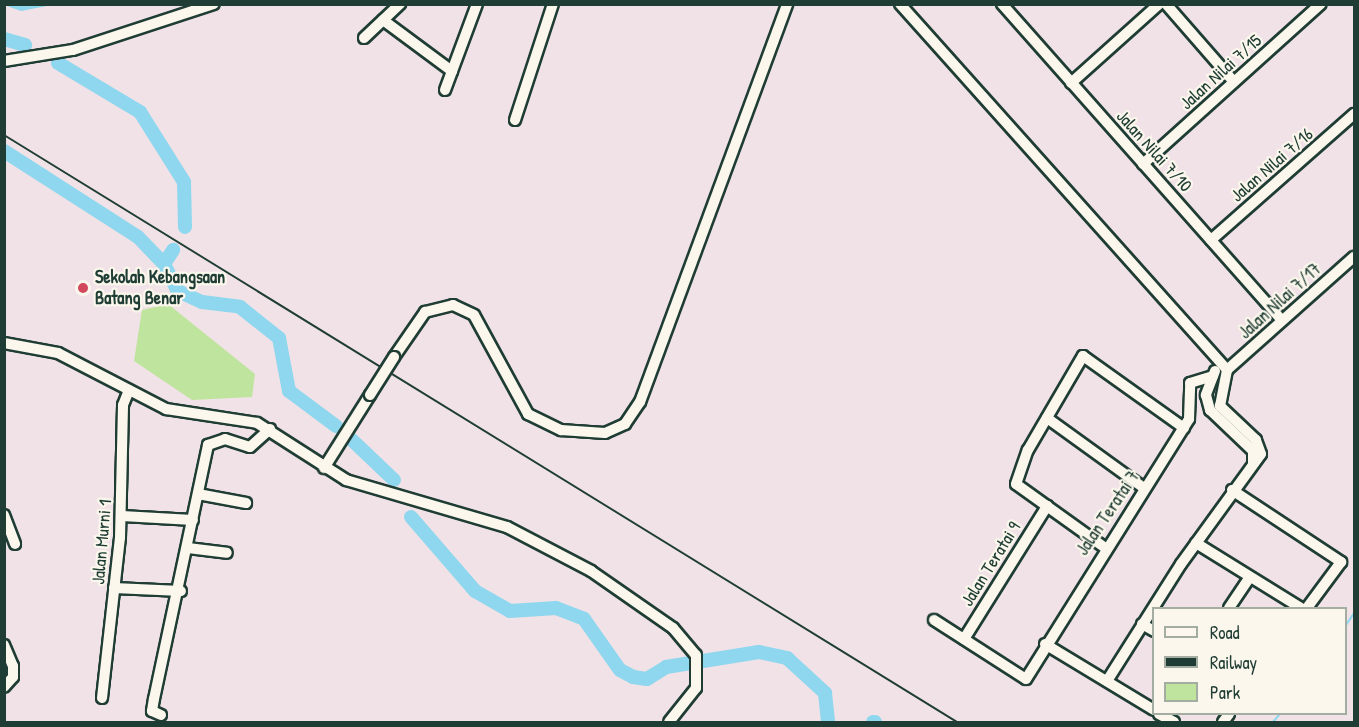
<!DOCTYPE html>
<style>
body{margin:0}
#map{position:relative;width:1359px;height:727px;overflow:hidden;background:#f0e2e6;font-family:"Patrick Hand",sans-serif}
div>[style]{position:absolute}
[style*='--x']{left:calc(var(--x)*1px);top:calc(var(--y)*1px);width:calc(var(--w)*1px);rotate:calc(var(--a)*1deg)}
.green>*{inset:0;background:#bfe49e}
.water>*{inset:0;background:#8ed7ef}
.stream>*{height:2px;margin:-1px;padding:0 1px;transform-origin:1px;border-radius:1px;background:#8ed7ef}
.river>*{height:14px;margin:-7px;padding:0 7px;transform-origin:7px;border-radius:7px;background:#8ed7ef}
.roads{filter:drop-shadow(2px 0 #1f3d34) drop-shadow(-2px 0 #1f3d34) drop-shadow(0 2px #1f3d34) drop-shadow(0 -2px #1f3d34)}
.minor>*{height:10px;margin:-5px;padding:0 5px;transform-origin:5px;border-radius:5px;background:#fbf7ec}
.rail>*{height:2px;margin:-1px;padding:0 1px;transform-origin:1px;border-radius:1px;background:#1f3d34}
.bridges{filter:drop-shadow(2px 0 #1f3d34) drop-shadow(-2px 0 #1f3d34) drop-shadow(0 2px #1f3d34) drop-shadow(0 -2px #1f3d34)}
.minor-bridge>*{height:10px;margin:-5px;padding:0 5px;transform-origin:5px;border-radius:5px;background:#fbf7ec}
.dots>*{width:16px;height:16px;translate:-50% -50%;box-sizing:border-box;border:3px solid #fbf7ec;border-radius:50%}
span{translate:-50% -50%;white-space:nowrap;text-align:center;line-height:1.15;-webkit-text-stroke:4.5px #fbf7ec;paint-order:stroke}
.street-label{font-size:18px;color:#1f3d34}
.poi-label{font-size:18px;color:#1f3d34;font-weight:700}
.left{translate:0 -50%;text-align:left}
.frame{position:absolute;inset:0;border:6px solid #1f3d34;pointer-events:none}
.legend{position:absolute;left:1152px;top:607px;width:195px;height:108px;box-sizing:border-box;background:#fbf7ec;border:2px solid #a3ada2;margin:0;padding:8px 10px;list-style:none;font-size:18px;color:#1f3d34}
.legend li{display:flex;align-items:center;gap:12px;height:30px}
.legend b{width:30px;border:2px solid #a3ada2}
</style>
<div id="map">
<div class="green">
<i style="clip-path:polygon(168px 304px,255px 374px,252px 397px,192px 400px,134px 361px,142px 310px)"></i>
</div>
<div class="water">
<i style="clip-path:polygon(4px 5px,5px 4px,52px 5px,21px 11px)"></i>
</div>
<div class="stream">
<i style="--x:1346;--y:625;--w:14;--a:-56"></i>
<i style="--x:1273;--y:722;--w:11;--a:-49"></i>
</div>
<div class="river">
<i style="--x:4;--y:39;--w:22;--a:16"></i>
<i style="--x:58;--y:63;--w:96;--a:30.9"></i>
<i style="--x:140;--y:112;--w:83;--a:57.8"></i>
<i style="--x:184;--y:182;--w:45;--a:88.7"></i>
<i style="--x:4;--y:151;--w:159;--a:32.7"></i>
<i style="--x:138;--y:237;--w:37;--a:46"></i>
<i style="--x:164;--y:264;--w:30;--a:63"></i>
<i style="--x:178;--y:291;--w:26;--a:25"></i>
<i style="--x:202;--y:302;--w:38;--a:7"></i>
<i style="--x:240;--y:307;--w:50;--a:38.5"></i>
<i style="--x:279;--y:338;--w:54;--a:79.3"></i>
<i style="--x:289;--y:391;--w:59;--a:36.7"></i>
<i style="--x:164;--y:264;--w:17;--a:-57"></i>
<i style="--x:352;--y:440;--w:58;--a:43.6"></i>
<i style="--x:411;--y:517;--w:98;--a:49.1"></i>
<i style="--x:475;--y:591;--w:40;--a:29.7"></i>
<i style="--x:510;--y:611;--w:46;--a:-3.7"></i>
<i style="--x:556;--y:608;--w:30;--a:21"></i>
<i style="--x:584;--y:619;--w:62;--a:54.8"></i>
<i style="--x:620;--y:670;--w:15;--a:28"></i>
<i style="--x:633;--y:677;--w:14;--a:8"></i>
<i style="--x:647;--y:679;--w:22;--a:-32"></i>
<i style="--x:666;--y:667;--w:94;--a:-9.2"></i>
<i style="--x:759;--y:652;--w:29;--a:12"></i>
<i style="--x:787;--y:658;--w:52;--a:42.6"></i>
<i style="--x:825;--y:693;--w:29;--a:84"></i>
<i style="--x:873;--y:722;--w:2;--a:0"></i>
</div>
<div class="roads">
<div class="minor">
<i style="--x:900;--y:4;--w:491;--a:48.2"></i>
<i style="--x:1002;--y:4;--w:422;--a:48.5"></i>
<i style="--x:1166;--y:4;--w:103;--a:48.9"></i>
<i style="--x:383;--y:20;--w:86;--a:36.5"></i>
<i style="--x:364;--y:38;--w:50;--a:-43.4"></i>
<i style="--x:4;--y:61;--w:70;--a:-9.1"></i>
<i style="--x:73;--y:50;--w:148;--a:-18.1"></i>
<i style="--x:1071;--y:83;--w:118;--a:-41.9"></i>
<i style="--x:445;--y:90;--w:92;--a:-69.6"></i>
<i style="--x:515;--y:120;--w:122;--a:-71.9"></i>
<i style="--x:1143;--y:164;--w:239;--a:-42"></i>
<i style="--x:1211;--y:240;--w:191;--a:-41.4"></i>
<i style="--x:4;--y:343;--w:55;--a:10.5"></i>
<i style="--x:58;--y:353;--w:122;--a:27.4"></i>
<i style="--x:166;--y:409;--w:92;--a:8.7"></i>
<i style="--x:257;--y:423;--w:106;--a:32.6"></i>
<i style="--x:346;--y:480;--w:168;--a:16.3"></i>
<i style="--x:507;--y:527;--w:95;--a:27.6"></i>
<i style="--x:591;--y:571;--w:100;--a:34.8"></i>
<i style="--x:673;--y:628;--w:35;--a:50"></i>
<i style="--x:696;--y:655;--w:33;--a:90"></i>
<i style="--x:696;--y:688;--w:43;--a:128.5"></i>
<i style="--x:394;--y:357;--w:55;--a:-55.4"></i>
<i style="--x:425;--y:312;--w:29;--a:-14"></i>
<i style="--x:453;--y:305;--w:23;--a:25"></i>
<i style="--x:474;--y:315;--w:113;--a:61.4"></i>
<i style="--x:528;--y:414;--w:37;--a:26"></i>
<i style="--x:561;--y:430;--w:44;--a:3.9"></i>
<i style="--x:605;--y:433;--w:22;--a:-24"></i>
<i style="--x:625;--y:424;--w:27;--a:-56"></i>
<i style="--x:640;--y:402;--w:424;--a:-69.7"></i>
<i style="--x:1215;--y:371;--w:26;--a:111"></i>
<i style="--x:1206;--y:395;--w:16;--a:75"></i>
<i style="--x:1210;--y:410;--w:59;--a:43.6"></i>
<i style="--x:1253;--y:451;--w:12;--a:90"></i>
<i style="--x:1047;--y:418;--w:120;--a:35.8"></i>
<i style="--x:324;--y:468;--w:86;--a:-57.8"></i>
<i style="--x:1232;--y:490;--w:131;--a:33.4"></i>
<i style="--x:1341;--y:562;--w:57;--a:126.5"></i>
<i style="--x:198;--y:494;--w:49;--a:10.6"></i>
<i style="--x:4;--y:515;--w:31;--a:69"></i>
<i style="--x:122;--y:516;--w:71;--a:3.2"></i>
<i style="--x:1196;--y:543;--w:123;--a:31.8"></i>
<i style="--x:1104;--y:547;--w:108;--a:-144.4"></i>
<i style="--x:1016;--y:484;--w:36;--a:-71"></i>
<i style="--x:1028;--y:450;--w:109;--a:-59.7"></i>
<i style="--x:1083;--y:356;--w:124;--a:35.5"></i>
<i style="--x:188;--y:548;--w:39;--a:7"></i>
<i style="--x:114;--y:588;--w:67;--a:2.6"></i>
<i style="--x:1229;--y:608;--w:36;--a:-56"></i>
<i style="--x:934;--y:620;--w:109;--a:32.7"></i>
<i style="--x:1026;--y:679;--w:307;--a:-57.9"></i>
<i style="--x:1189;--y:419;--w:36;--a:-88"></i>
<i style="--x:1190;--y:383;--w:24;--a:-17"></i>
<i style="--x:1142;--y:624;--w:14;--a:30"></i>
<i style="--x:964;--y:639;--w:157;--a:-58"></i>
<i style="--x:1045;--y:644;--w:127;--a:31.2"></i>
<i style="--x:4;--y:645;--w:23;--a:67"></i>
<i style="--x:13;--y:666;--w:11;--a:90"></i>
<i style="--x:13;--y:677;--w:13;--a:132"></i>
<i style="--x:1107;--y:681;--w:138;--a:-57.7"></i>
<i style="--x:1181;--y:564;--w:136;--a:-54"></i>
<i style="--x:1261;--y:454;--w:15;--a:-110"></i>
<i style="--x:1256;--y:440;--w:50;--a:-136.6"></i>
<i style="--x:1220;--y:406;--w:37;--a:-79"></i>
<i style="--x:1227;--y:370;--w:170;--a:-41.7"></i>
<i style="--x:102;--y:698;--w:161;--a:-83.6"></i>
<i style="--x:120;--y:538;--w:133;--a:-88.7"></i>
<i style="--x:123;--y:405;--w:16;--a:-68"></i>
<i style="--x:1159;--y:714;--w:17;--a:28"></i>
<i style="--x:161;--y:715;--w:10;--a:-156"></i>
<i style="--x:152;--y:711;--w:12;--a:-81"></i>
<i style="--x:154;--y:699;--w:260;--a:-78"></i>
<i style="--x:208;--y:445;--w:18;--a:-19"></i>
<i style="--x:225;--y:439;--w:26;--a:18"></i>
<i style="--x:250;--y:447;--w:27;--a:-42"></i>
<i style="--x:1223;--y:722;--w:10;--a:-53"></i>
</div>
</div>
<div class="rail">
<i style="--x:4;--y:135;--w:1119;--a:31.63"></i>
</div>
<div class="bridges">
<div class="minor-bridge">
<i style="--x:370;--y:395;--w:45;--a:-57.7"></i>
</div>
</div>
<div class="dots">
<i style="left:83px;top:288px;background:#d1495b"></i>
</div>
<div class="street-label">
<span style="left:1221px;top:72px;rotate:-42deg">Jalan Nilai 7/15</span>
<span style="left:1154px;top:151px;rotate:48deg">Jalan Nilai 7/10</span>
<span style="left:1272px;top:165px;rotate:-41deg">Jalan Nilai 7/16</span>
<span style="left:1280px;top:301px;rotate:-42deg">Jalan Nilai 7/17</span>
<span style="left:1108px;top:513px;rotate:-56deg">Jalan Teratai 7</span>
<span style="left:102px;top:542px;rotate:-85deg">Jalan Murni 1</span>
<span style="left:991px;top:564px;rotate:-58deg">Jalan Teratai 9</span>
</div>
<div class="poi-label">
<span class="left" style="left:95px;top:288px">Sekolah Kebangsaan<br>Batang Benar</span>
</div>
<div class="frame"></div>
<ul class="legend">
<li><b style="height:8px;background:#fbf7ec"></b>Road</li>
<li><b style="height:8px;background:#1f3d34"></b>Railway</li>
<li><b style="height:16px;background:#bfe49e"></b>Park</li>
</ul>
</div>
